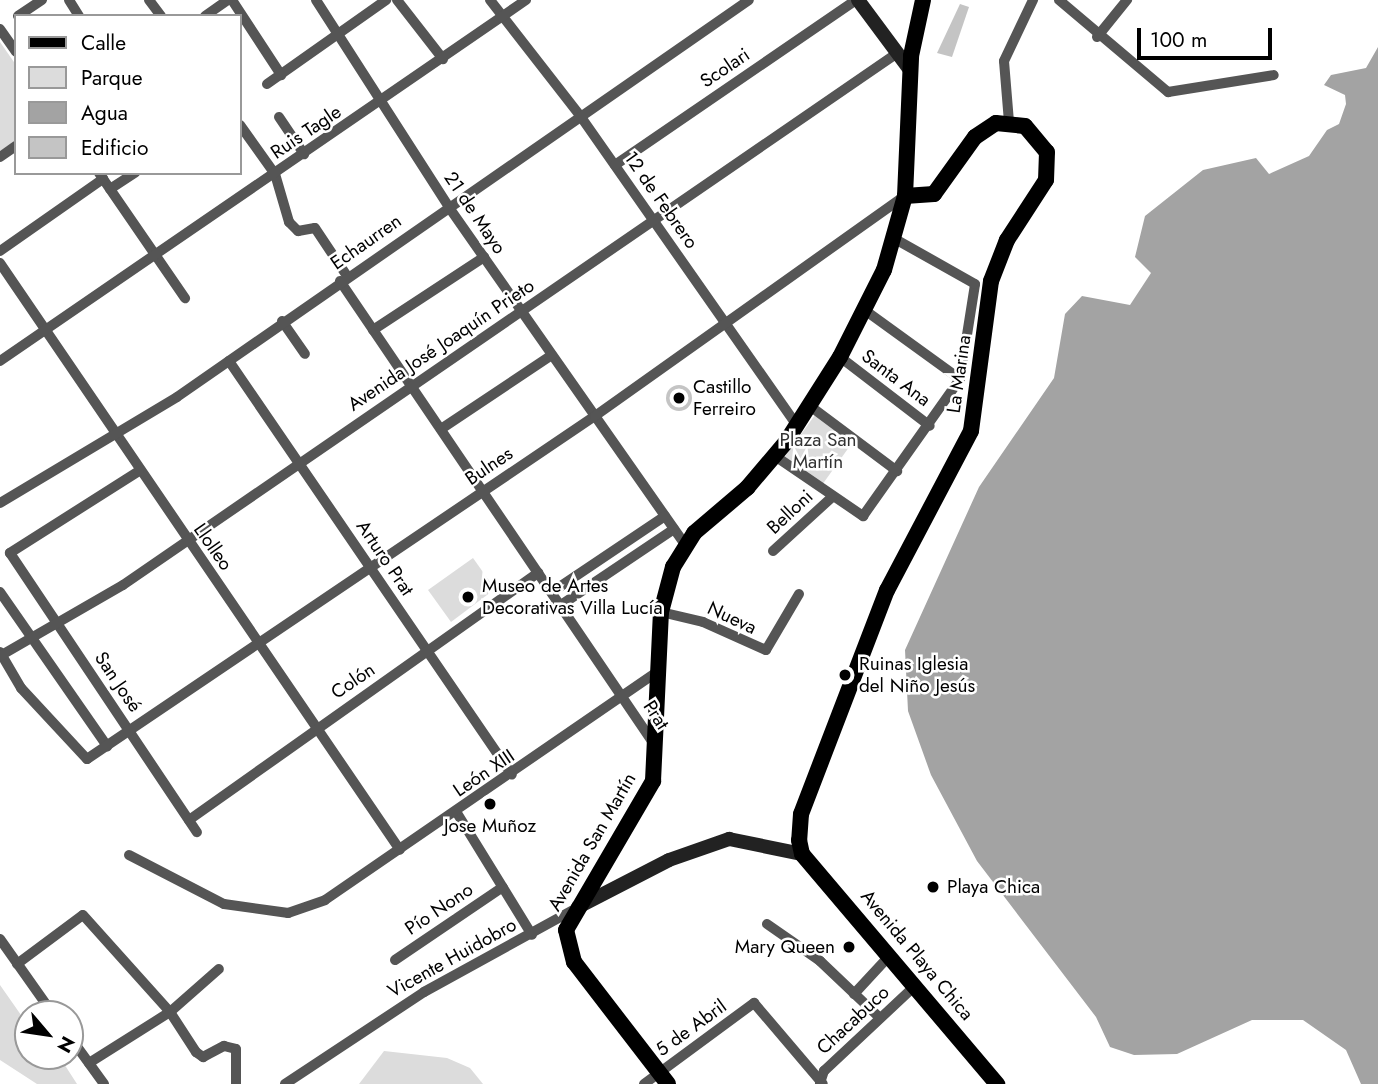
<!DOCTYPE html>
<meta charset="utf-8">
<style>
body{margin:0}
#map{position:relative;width:1378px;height:1084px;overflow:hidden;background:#fff;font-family:Jost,sans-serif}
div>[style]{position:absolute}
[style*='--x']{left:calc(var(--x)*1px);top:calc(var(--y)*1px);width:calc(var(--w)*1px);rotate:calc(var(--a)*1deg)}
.green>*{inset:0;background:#dcdcdc}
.water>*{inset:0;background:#a3a3a3}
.building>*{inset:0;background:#c4c4c4}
.round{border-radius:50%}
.street>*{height:10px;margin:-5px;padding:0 5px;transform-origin:5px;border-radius:5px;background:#555}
.secondary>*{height:14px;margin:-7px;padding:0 7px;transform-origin:7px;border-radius:7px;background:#222}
.primary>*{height:16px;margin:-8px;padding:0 8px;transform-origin:8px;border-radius:8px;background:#000}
.dots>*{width:19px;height:19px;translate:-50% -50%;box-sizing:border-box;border:4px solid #fff;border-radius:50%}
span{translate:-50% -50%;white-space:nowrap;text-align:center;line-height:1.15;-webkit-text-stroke:5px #fff;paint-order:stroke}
.street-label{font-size:19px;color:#000}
.poi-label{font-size:19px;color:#000}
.left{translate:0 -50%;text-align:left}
.right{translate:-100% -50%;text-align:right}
.park-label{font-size:19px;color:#333}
.legend{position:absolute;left:14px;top:14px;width:228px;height:161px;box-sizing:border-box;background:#fff;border:2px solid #999;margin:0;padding:9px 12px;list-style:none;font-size:21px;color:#000}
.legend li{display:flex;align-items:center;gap:14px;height:35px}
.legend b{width:35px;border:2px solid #999}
.north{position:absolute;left:14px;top:1000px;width:70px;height:70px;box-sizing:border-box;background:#fff;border:2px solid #999;border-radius:50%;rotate:119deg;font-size:19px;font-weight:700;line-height:28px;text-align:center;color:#000}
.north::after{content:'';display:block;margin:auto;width:24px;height:32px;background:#000;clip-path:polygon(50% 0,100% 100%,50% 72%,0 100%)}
.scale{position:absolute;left:1137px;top:28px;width:135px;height:32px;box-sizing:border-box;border:4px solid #000;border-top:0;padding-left:9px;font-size:21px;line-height:24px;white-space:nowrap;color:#000;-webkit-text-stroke:5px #fff;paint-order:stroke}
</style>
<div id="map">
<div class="green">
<i style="clip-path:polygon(0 42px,16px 65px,16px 141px,0 151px)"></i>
<i style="clip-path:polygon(815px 415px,852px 443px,822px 485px,783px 459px)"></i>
<i style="clip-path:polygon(473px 558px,495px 589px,451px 622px,428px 590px)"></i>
<i style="clip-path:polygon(0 985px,28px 1025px,28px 1056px,59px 1056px,77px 1084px,37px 1084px,0 1060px)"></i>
<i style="clip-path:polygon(384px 1051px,447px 1058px,470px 1068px,483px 1084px,359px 1084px)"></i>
</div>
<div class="water">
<i style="clip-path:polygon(1378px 47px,1378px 1084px,1361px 1084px,1346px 1050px,1303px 1020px,1252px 1020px,1177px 1054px,1134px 1055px,1110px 1047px,1096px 1017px,977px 861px,931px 775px,908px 711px,905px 650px,979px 487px,1054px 378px,1065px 314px,1082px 296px,1130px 305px,1151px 273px,1135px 257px,1145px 216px,1203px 170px,1256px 158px,1269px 174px,1309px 156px,1327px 130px,1339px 124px,1346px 104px,1345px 95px,1324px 85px,1331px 75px,1366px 68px)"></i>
</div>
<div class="building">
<i style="clip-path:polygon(960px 4px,969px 7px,952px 57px,937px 53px)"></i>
<i class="round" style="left:666px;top:385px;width:26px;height:26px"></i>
</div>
<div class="street">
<i style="--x:69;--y:0;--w:19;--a:58"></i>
<i style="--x:149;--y:0;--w:20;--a:53"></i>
<i style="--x:232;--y:0;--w:90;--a:56.8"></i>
<i style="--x:316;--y:0;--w:245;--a:57.3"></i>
<i style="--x:448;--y:206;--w:414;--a:55"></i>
<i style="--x:397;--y:0;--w:75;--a:52.1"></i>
<i style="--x:490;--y:0;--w:148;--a:52.1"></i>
<i style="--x:581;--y:117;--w:377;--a:55"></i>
<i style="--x:1059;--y:0;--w:143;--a:40.2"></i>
<i style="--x:1168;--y:92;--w:107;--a:-9.1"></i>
<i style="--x:18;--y:16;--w:29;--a:-34"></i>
<i style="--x:205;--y:16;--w:28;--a:-35"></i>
<i style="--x:0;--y:29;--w:28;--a:55"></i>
<i style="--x:1097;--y:37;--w:48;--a:-51"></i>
<i style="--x:267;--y:84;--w:146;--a:-35.2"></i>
<i style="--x:279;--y:117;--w:45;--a:56"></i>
<i style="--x:1009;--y:122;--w:61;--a:-94.7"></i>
<i style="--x:1004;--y:61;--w:68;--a:-64.6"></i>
<i style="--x:240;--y:125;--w:60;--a:54.5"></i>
<i style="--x:275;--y:174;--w:50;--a:73.7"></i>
<i style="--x:289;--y:222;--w:13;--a:45"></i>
<i style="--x:298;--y:231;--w:17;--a:-10"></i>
<i style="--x:315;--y:228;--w:58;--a:56.3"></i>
<i style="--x:0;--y:157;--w:19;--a:-35"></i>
<i style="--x:615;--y:165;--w:292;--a:-34.4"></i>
<i style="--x:99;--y:173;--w:152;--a:55.5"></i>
<i style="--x:110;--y:189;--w:30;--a:-33"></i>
<i style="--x:0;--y:251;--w:126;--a:-35"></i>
<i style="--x:0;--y:263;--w:710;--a:55.73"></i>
<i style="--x:340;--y:281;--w:559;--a:55.86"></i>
<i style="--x:866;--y:311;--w:116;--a:35.9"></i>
<i style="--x:282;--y:321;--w:40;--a:55.1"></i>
<i style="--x:373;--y:330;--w:133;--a:-33.3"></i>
<i style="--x:840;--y:357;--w:113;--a:37.5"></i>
<i style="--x:0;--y:361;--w:638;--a:-34.46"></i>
<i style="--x:229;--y:361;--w:501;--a:55.64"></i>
<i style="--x:810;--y:406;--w:109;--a:36.8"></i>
<i style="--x:441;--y:429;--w:133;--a:-33.7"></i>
<i style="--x:775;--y:456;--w:107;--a:34.3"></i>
<i style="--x:863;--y:516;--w:168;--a:-54.7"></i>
<i style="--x:960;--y:379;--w:96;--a:-81"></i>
<i style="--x:975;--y:284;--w:92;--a:-150.6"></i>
<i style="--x:139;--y:471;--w:153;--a:147.6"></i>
<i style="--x:10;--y:553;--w:336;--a:56.2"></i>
<i style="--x:0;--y:503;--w:206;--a:-30.9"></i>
<i style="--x:177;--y:397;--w:696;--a:-34.76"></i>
<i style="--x:773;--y:551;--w:79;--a:-42.4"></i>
<i style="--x:0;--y:592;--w:188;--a:55.2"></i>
<i style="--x:552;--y:592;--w:136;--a:-33.9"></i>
<i style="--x:561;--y:605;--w:136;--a:-33.9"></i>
<i style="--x:661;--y:612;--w:43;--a:13.4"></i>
<i style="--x:703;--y:622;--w:69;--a:24"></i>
<i style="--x:766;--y:650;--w:65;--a:-59.5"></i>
<i style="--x:0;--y:652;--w:42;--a:59.7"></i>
<i style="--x:21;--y:688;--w:97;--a:47.1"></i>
<i style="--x:87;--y:759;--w:613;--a:-34.03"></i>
<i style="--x:595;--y:416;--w:377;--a:-35.4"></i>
<i style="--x:0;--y:656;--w:142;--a:-30"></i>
<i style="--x:123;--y:585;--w:938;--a:-34.49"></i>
<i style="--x:457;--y:813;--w:143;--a:58.4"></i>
<i style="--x:189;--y:820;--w:428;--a:-35.3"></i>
<i style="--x:129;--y:855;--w:107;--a:27.3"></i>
<i style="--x:224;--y:904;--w:65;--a:8"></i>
<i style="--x:288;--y:913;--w:39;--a:-19"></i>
<i style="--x:325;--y:900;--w:406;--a:-34.5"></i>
<i style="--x:767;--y:924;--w:65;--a:34.9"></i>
<i style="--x:820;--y:961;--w:81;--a:43.5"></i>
<i style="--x:0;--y:939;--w:92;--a:54.8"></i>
<i style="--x:395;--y:960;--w:130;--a:-34.1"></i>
<i style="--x:17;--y:964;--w:82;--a:-36.6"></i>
<i style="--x:83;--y:915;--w:130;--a:48.1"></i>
<i style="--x:170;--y:1012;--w:48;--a:57"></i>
<i style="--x:196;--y:1052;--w:9;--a:36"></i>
<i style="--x:203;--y:1057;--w:24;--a:-28"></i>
<i style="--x:224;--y:1046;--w:12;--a:14"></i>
<i style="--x:236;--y:1049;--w:35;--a:90"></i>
<i style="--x:854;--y:994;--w:54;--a:-47.2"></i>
<i style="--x:70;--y:1037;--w:58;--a:54.1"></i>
<i style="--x:89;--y:1063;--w:96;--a:-32.2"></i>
<i style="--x:170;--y:1012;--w:65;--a:-41.3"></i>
<i style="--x:820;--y:1083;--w:13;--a:-72"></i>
<i style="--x:824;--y:1071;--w:126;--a:-43.1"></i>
<i style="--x:285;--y:1084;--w:167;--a:-33.5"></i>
<i style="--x:424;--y:992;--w:172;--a:-28.8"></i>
<i style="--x:644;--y:1084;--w:137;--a:-36.4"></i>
<i style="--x:754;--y:1003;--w:106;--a:49.6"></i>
</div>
<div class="secondary">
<i style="--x:858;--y:0;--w:87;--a:53.4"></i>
<i style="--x:578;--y:907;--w:102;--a:-27.3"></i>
<i style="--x:669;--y:860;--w:64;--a:-19.3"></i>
<i style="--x:729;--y:839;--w:75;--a:11.6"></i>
</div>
<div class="primary">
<i style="--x:905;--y:196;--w:29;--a:-4"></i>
<i style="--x:934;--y:194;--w:70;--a:-54.3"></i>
<i style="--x:975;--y:137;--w:25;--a:-34"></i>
<i style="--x:996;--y:123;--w:29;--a:6"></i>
<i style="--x:1025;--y:126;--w:34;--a:50"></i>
<i style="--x:1047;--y:152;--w:28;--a:92"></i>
<i style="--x:1046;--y:180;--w:72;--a:123"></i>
<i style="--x:1007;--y:240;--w:44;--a:111.3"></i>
<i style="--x:991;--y:281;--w:151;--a:97.6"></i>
<i style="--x:971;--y:431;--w:180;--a:117.8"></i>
<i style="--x:887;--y:590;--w:240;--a:111"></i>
<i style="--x:801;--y:814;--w:26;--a:94"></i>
<i style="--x:799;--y:840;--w:14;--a:78"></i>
<i style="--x:802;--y:854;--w:302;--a:49.7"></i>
<i style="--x:668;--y:1084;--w:154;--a:-127.6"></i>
<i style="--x:574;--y:962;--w:33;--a:-104"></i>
<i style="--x:566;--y:930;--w:173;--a:-59.7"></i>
<i style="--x:653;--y:781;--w:169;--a:-87.3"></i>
<i style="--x:661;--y:612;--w:47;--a:-75.1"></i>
<i style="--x:673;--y:567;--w:40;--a:-58"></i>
<i style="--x:694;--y:533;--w:70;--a:-40.3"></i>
<i style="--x:747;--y:488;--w:60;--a:-49.7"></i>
<i style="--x:786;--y:442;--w:101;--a:-57.6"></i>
<i style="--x:840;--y:357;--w:97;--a:-63.2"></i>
<i style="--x:884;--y:270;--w:77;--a:-74.2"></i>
<i style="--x:905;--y:196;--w:140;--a:-87.5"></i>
<i style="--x:911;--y:56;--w:57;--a:-77.9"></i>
</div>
<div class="dots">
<i style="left:679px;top:398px;background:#000"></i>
<i style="left:468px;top:597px;background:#000"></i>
<i style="left:845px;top:675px;background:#000"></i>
<i style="left:490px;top:804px;background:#000"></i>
<i style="left:933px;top:887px;background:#000"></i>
<i style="left:849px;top:947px;background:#000"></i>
</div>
<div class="street-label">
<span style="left:725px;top:68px;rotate:-34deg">Scolari</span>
<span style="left:306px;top:132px;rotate:-34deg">Ruis Tagle</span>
<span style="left:661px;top:200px;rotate:55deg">12 de Febrero</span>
<span style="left:475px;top:213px;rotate:56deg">21 de Mayo</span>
<span style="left:366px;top:242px;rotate:-35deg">Echaurren</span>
<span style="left:441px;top:345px;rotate:-34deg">Avenida José Joaquín Prieto</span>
<span style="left:959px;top:374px;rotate:-82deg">La Marina</span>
<span style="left:896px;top:378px;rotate:37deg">Santa Ana</span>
<span style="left:489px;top:466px;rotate:-34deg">Bulnes</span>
<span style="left:790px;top:512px;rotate:-43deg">Belloni</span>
<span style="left:213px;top:547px;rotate:55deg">Llolleo</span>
<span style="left:385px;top:558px;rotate:56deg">Arturo Prat</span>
<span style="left:732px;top:618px;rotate:25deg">Nueva</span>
<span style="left:353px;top:681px;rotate:-34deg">Colón</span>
<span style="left:118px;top:682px;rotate:56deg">San José</span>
<span style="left:656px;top:715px;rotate:57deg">Prat</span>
<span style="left:484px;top:773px;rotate:-34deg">León XIII</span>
<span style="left:592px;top:842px;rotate:-60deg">Avenida San Martín</span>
<span style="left:439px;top:909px;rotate:-34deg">Pío Nono</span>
<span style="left:917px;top:955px;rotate:50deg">Avenida Playa Chica</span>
<span style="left:452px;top:958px;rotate:-29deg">Vicente Huidobro</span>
<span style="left:853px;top:1020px;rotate:-43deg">Chacabuco</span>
<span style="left:691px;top:1028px;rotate:-36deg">5 de Abril</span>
</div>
<div class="poi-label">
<span class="left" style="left:693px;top:398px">Castillo<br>Ferreiro</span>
<span class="left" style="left:482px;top:597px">Museo de Artes<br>Decorativas Villa Lucía</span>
<span class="left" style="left:859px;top:675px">Ruinas Iglesia<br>del Niño Jesús</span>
<span style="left:490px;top:826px">Jose Muñoz</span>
<span class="left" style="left:947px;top:887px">Playa Chica</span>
<span class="right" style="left:835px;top:947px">Mary Queen</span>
</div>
<div class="park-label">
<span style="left:818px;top:451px">Plaza San<br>Martín</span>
</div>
<ul class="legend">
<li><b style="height:9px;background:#000"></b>Calle</li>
<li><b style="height:19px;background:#dcdcdc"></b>Parque</li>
<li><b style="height:19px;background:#a3a3a3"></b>Agua</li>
<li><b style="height:19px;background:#c4c4c4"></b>Edificio</li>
</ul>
<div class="north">N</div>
<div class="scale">100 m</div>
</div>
